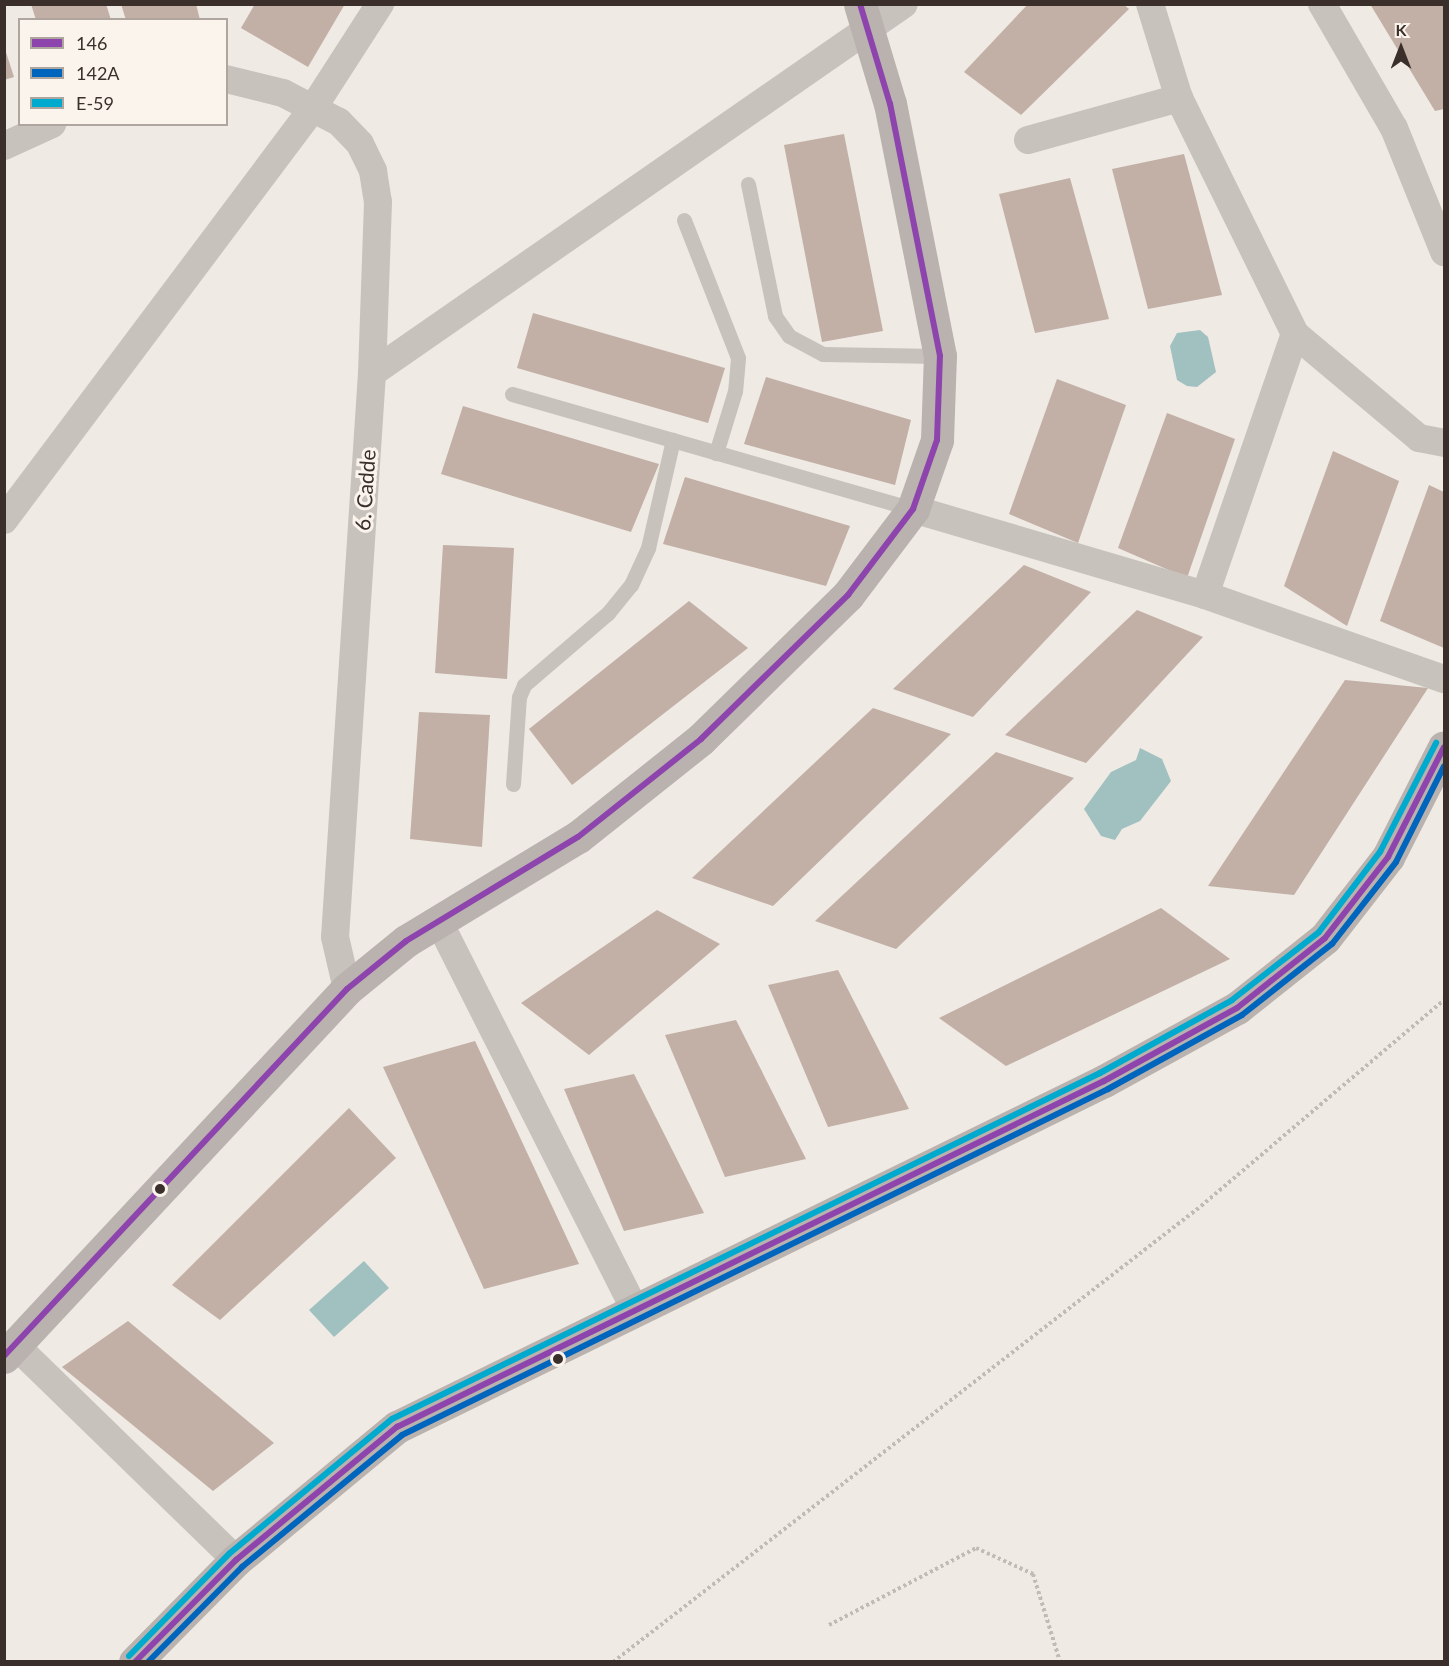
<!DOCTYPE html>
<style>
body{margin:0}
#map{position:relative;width:1449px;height:1666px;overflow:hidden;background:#efeae4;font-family:Lato,sans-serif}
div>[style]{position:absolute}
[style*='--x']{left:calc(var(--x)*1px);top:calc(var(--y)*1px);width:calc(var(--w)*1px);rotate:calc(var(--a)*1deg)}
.water>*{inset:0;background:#a1c1c0}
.building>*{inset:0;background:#c2afa6}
.path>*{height:4px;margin-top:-2px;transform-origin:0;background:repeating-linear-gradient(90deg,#c1bbb6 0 3px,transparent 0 6px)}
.lane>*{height:15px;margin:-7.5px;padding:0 7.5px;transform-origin:7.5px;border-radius:7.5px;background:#c8c2bd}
.street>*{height:28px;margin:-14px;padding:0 14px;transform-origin:14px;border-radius:14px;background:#c8c2bd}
.secondary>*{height:33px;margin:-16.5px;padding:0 16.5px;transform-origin:16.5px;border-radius:16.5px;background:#b9b2ae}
.bus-1>*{height:6px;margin:-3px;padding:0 3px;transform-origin:3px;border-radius:3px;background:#8e44ad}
.bus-2>*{height:6px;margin:-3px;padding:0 3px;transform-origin:3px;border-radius:3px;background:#0065bd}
.bus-3>*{height:6px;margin:-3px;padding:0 3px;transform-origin:3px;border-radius:3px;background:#00a9ce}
.dots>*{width:16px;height:16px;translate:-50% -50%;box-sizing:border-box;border:3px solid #fbf4ed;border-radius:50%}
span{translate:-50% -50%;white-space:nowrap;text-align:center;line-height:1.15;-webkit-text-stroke:6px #fbf4ed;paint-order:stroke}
.street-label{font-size:21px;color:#3a2f2b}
.frame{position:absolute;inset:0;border:6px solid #3a2f2b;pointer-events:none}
.legend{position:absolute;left:18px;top:18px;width:210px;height:108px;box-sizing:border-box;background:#fbf4ed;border:2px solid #aea59f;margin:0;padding:8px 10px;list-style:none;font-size:18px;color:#3a2f2b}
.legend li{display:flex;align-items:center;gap:12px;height:30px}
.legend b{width:30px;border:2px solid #aea59f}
.north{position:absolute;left:1371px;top:18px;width:60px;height:60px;-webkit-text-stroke:4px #fbf4ed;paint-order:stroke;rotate:0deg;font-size:16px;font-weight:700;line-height:24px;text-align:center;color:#3a2f2b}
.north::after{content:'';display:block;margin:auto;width:21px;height:27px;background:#3a2f2b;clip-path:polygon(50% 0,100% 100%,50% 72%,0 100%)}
</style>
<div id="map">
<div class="water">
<i style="clip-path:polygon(1200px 330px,1208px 337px,1216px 372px,1197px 387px,1187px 386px,1177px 380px,1170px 346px,1177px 333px)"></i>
<i style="clip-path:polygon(1140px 748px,1162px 759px,1171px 781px,1140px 821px,1122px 829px,1115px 840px,1101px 836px,1084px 809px,1111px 772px,1136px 760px)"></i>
<i style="clip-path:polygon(364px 1261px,389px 1288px,334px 1337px,309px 1310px)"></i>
</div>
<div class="building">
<i style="clip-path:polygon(31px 4px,106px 4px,111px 20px,36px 20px)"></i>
<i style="clip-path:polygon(121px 4px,196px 4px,200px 20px,126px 20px)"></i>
<i style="clip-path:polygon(255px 4px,345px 4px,308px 67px,241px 28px)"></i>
<i style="clip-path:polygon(1028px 4px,1123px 4px,1129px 9px,1021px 115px,964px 72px)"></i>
<i style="clip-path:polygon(1370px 4px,1444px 4px,1444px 109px,1435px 111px)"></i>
<i style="clip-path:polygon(4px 46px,14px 77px,4px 80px)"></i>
<i style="clip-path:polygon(844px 134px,883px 331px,822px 342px,784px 145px)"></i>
<i style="clip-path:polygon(1184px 154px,1222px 295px,1148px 309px,1112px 169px)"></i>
<i style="clip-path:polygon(1070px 178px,1109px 319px,1035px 333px,999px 194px)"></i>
<i style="clip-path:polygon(533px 313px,725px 368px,708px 423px,517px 368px)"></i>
<i style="clip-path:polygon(766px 377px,911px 420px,895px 485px,744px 444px)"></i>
<i style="clip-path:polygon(1057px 379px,1126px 405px,1078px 543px,1009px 514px)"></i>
<i style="clip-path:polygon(463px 406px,659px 464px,631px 532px,441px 474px)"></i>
<i style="clip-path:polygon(1167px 413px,1235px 439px,1187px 578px,1118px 548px)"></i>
<i style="clip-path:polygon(1333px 451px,1399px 481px,1347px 626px,1284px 586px)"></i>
<i style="clip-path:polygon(685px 477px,850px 526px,826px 586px,663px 544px)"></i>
<i style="clip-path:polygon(1429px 485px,1444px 492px,1444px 648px,1380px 621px)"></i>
<i style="clip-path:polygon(443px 545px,514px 548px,507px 679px,435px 673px)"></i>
<i style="clip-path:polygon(1024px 565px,1091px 592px,973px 717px,893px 689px)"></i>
<i style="clip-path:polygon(689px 601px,748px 648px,572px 785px,529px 729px)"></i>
<i style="clip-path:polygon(1137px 610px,1203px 637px,1086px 763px,1005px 735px)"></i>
<i style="clip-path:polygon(1345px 680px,1428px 688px,1294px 895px,1208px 886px)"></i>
<i style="clip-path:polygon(873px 708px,951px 734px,773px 906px,692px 878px)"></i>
<i style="clip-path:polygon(419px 712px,490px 715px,482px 847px,410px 839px)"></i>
<i style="clip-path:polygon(996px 752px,1074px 778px,896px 949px,815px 921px)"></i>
<i style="clip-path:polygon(1161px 908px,1230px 959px,1006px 1066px,939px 1018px)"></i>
<i style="clip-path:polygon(657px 910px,720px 944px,589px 1055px,521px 1003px)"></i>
<i style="clip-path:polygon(838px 970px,909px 1109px,828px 1127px,768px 985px)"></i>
<i style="clip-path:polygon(736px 1020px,806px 1159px,725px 1177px,665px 1035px)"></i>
<i style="clip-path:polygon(475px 1041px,579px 1264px,484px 1289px,383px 1067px)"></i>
<i style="clip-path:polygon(634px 1074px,704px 1213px,624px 1231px,564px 1089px)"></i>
<i style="clip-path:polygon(349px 1108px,396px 1158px,220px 1320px,172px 1285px)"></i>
<i style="clip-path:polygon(128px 1321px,274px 1443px,213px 1491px,62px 1367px)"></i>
</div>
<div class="path">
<i style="--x:829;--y:1625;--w:166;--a:-27.6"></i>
<i style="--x:976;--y:1548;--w:63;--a:24.5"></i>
<i style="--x:1033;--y:1574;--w:92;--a:72.9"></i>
<i style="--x:613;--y:1662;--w:744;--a:-37.79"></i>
<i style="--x:1201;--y:1206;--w:319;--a:-40.3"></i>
</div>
<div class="lane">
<i style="--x:748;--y:184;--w:135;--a:78.4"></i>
<i style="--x:775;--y:316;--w:24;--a:55"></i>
<i style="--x:789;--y:336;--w:38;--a:28"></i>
<i style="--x:823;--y:354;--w:117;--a:1"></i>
<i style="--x:684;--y:220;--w:148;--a:68.6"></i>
<i style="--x:738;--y:358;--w:33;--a:95"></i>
<i style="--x:735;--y:391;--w:65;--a:107"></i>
<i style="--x:512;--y:394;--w:417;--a:16"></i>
<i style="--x:513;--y:784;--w:87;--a:-86.1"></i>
<i style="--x:519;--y:697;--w:13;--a:-67"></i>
<i style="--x:524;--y:685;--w:111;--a:-40.6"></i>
<i style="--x:608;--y:613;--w:36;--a:-51"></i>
<i style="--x:631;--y:585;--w:41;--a:-65.3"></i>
<i style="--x:648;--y:548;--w:111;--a:-77"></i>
</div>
<div class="street">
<i style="--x:1150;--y:4;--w:98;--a:72.9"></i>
<i style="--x:1179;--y:98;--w:263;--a:63.8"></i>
<i style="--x:1295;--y:334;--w:162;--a:40"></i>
<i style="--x:1419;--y:438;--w:25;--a:11"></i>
<i style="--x:1322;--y:4;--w:143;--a:59.9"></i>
<i style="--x:1394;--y:128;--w:134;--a:68"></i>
<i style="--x:226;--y:79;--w:59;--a:13.8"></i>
<i style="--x:283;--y:93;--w:63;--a:27.4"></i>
<i style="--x:339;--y:122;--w:30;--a:46"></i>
<i style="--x:360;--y:144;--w:30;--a:64"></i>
<i style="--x:373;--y:171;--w:31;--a:81"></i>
<i style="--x:378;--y:202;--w:171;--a:92"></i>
<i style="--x:372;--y:373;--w:565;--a:93.75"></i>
<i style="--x:335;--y:937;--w:53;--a:77"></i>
<i style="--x:1028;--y:140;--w:157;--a:-15.5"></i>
<i style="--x:4;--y:146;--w:53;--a:-24.6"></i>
<i style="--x:372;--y:373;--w:647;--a:-34.75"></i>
<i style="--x:913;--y:509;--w:304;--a:16.4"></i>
<i style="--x:1205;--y:595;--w:253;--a:19.4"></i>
<i style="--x:4;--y:520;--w:515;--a:-53.13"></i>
<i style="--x:313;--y:108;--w:124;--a:-57.2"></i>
<i style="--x:1205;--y:595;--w:276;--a:-71"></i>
<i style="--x:438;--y:920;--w:435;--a:63.2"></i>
<i style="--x:15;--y:1345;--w:308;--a:44.2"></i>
</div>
<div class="secondary">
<i style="--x:4;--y:1357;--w:503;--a:-47.01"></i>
<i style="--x:347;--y:989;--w:76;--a:-39.1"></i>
<i style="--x:406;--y:941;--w:201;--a:-31.2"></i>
<i style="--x:578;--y:837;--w:157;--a:-38.5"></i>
<i style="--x:701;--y:739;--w:206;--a:-44.4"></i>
<i style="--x:848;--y:595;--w:108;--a:-52.9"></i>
<i style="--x:913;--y:509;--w:73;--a:-70.8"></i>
<i style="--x:937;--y:440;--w:84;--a:-88"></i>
<i style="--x:940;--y:356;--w:257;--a:-101.2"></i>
<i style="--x:890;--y:104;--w:104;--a:-106.7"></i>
<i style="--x:135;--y:1662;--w:144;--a:-45.3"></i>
<i style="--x:236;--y:1560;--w:209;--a:-39.6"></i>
<i style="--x:397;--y:1427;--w:787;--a:-26.08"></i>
<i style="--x:1104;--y:1081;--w:152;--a:-28.8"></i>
<i style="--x:1237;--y:1008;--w:112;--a:-38.5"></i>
<i style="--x:1325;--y:938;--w:103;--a:-52.1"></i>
<i style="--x:1388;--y:857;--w:123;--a:-63"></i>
</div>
<div class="bus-1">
<i style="--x:4;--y:1356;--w:502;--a:-46.94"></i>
<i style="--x:347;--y:989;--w:76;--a:-39.1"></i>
<i style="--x:406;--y:941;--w:201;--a:-31.2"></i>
<i style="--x:578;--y:837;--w:157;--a:-38.5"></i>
<i style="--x:701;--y:739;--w:206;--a:-44.4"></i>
<i style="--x:848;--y:595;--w:108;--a:-52.9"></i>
<i style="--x:913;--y:509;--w:73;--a:-70.8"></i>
<i style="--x:937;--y:440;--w:84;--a:-88"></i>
<i style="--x:940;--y:356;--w:257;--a:-101.2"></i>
<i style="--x:890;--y:104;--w:104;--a:-106.7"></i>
<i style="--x:135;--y:1662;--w:144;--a:-45.3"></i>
<i style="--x:236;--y:1560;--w:209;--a:-39.6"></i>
<i style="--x:397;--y:1427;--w:787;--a:-26.08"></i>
<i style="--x:1104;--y:1081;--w:152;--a:-28.8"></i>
<i style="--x:1237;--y:1008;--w:112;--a:-38.5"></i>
<i style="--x:1325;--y:938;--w:103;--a:-52.1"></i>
<i style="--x:1388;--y:857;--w:123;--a:-63"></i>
</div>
<div class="bus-2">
<i style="--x:148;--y:1662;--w:134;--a:-45.3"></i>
<i style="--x:242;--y:1567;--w:207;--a:-39.5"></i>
<i style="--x:402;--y:1435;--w:786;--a:-26.11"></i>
<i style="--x:1108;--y:1089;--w:153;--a:-28.9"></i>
<i style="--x:1242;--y:1015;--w:115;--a:-38.3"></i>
<i style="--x:1332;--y:944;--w:104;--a:-52"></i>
<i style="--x:1396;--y:862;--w:107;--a:-63.4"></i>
</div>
<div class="bus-3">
<i style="--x:129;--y:1656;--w:144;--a:-45.6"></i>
<i style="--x:230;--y:1553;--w:210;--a:-39.6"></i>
<i style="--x:392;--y:1419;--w:788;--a:-26.04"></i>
<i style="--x:1100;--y:1073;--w:151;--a:-28.9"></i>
<i style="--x:1232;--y:1000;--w:110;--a:-38"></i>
<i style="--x:1319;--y:932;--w:101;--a:-52.7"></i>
<i style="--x:1380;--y:852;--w:123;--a:-62.8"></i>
</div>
<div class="dots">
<i style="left:160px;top:1189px;background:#3a2f2b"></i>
<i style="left:558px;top:1359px;background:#3a2f2b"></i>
</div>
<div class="street-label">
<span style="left:365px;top:490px;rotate:-86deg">6. Cadde</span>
</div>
<div class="frame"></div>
<ul class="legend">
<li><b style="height:8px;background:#8e44ad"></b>146</li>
<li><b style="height:8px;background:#0065bd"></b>142A</li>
<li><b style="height:8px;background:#00a9ce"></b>E-59</li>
</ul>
<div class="north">K</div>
</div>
